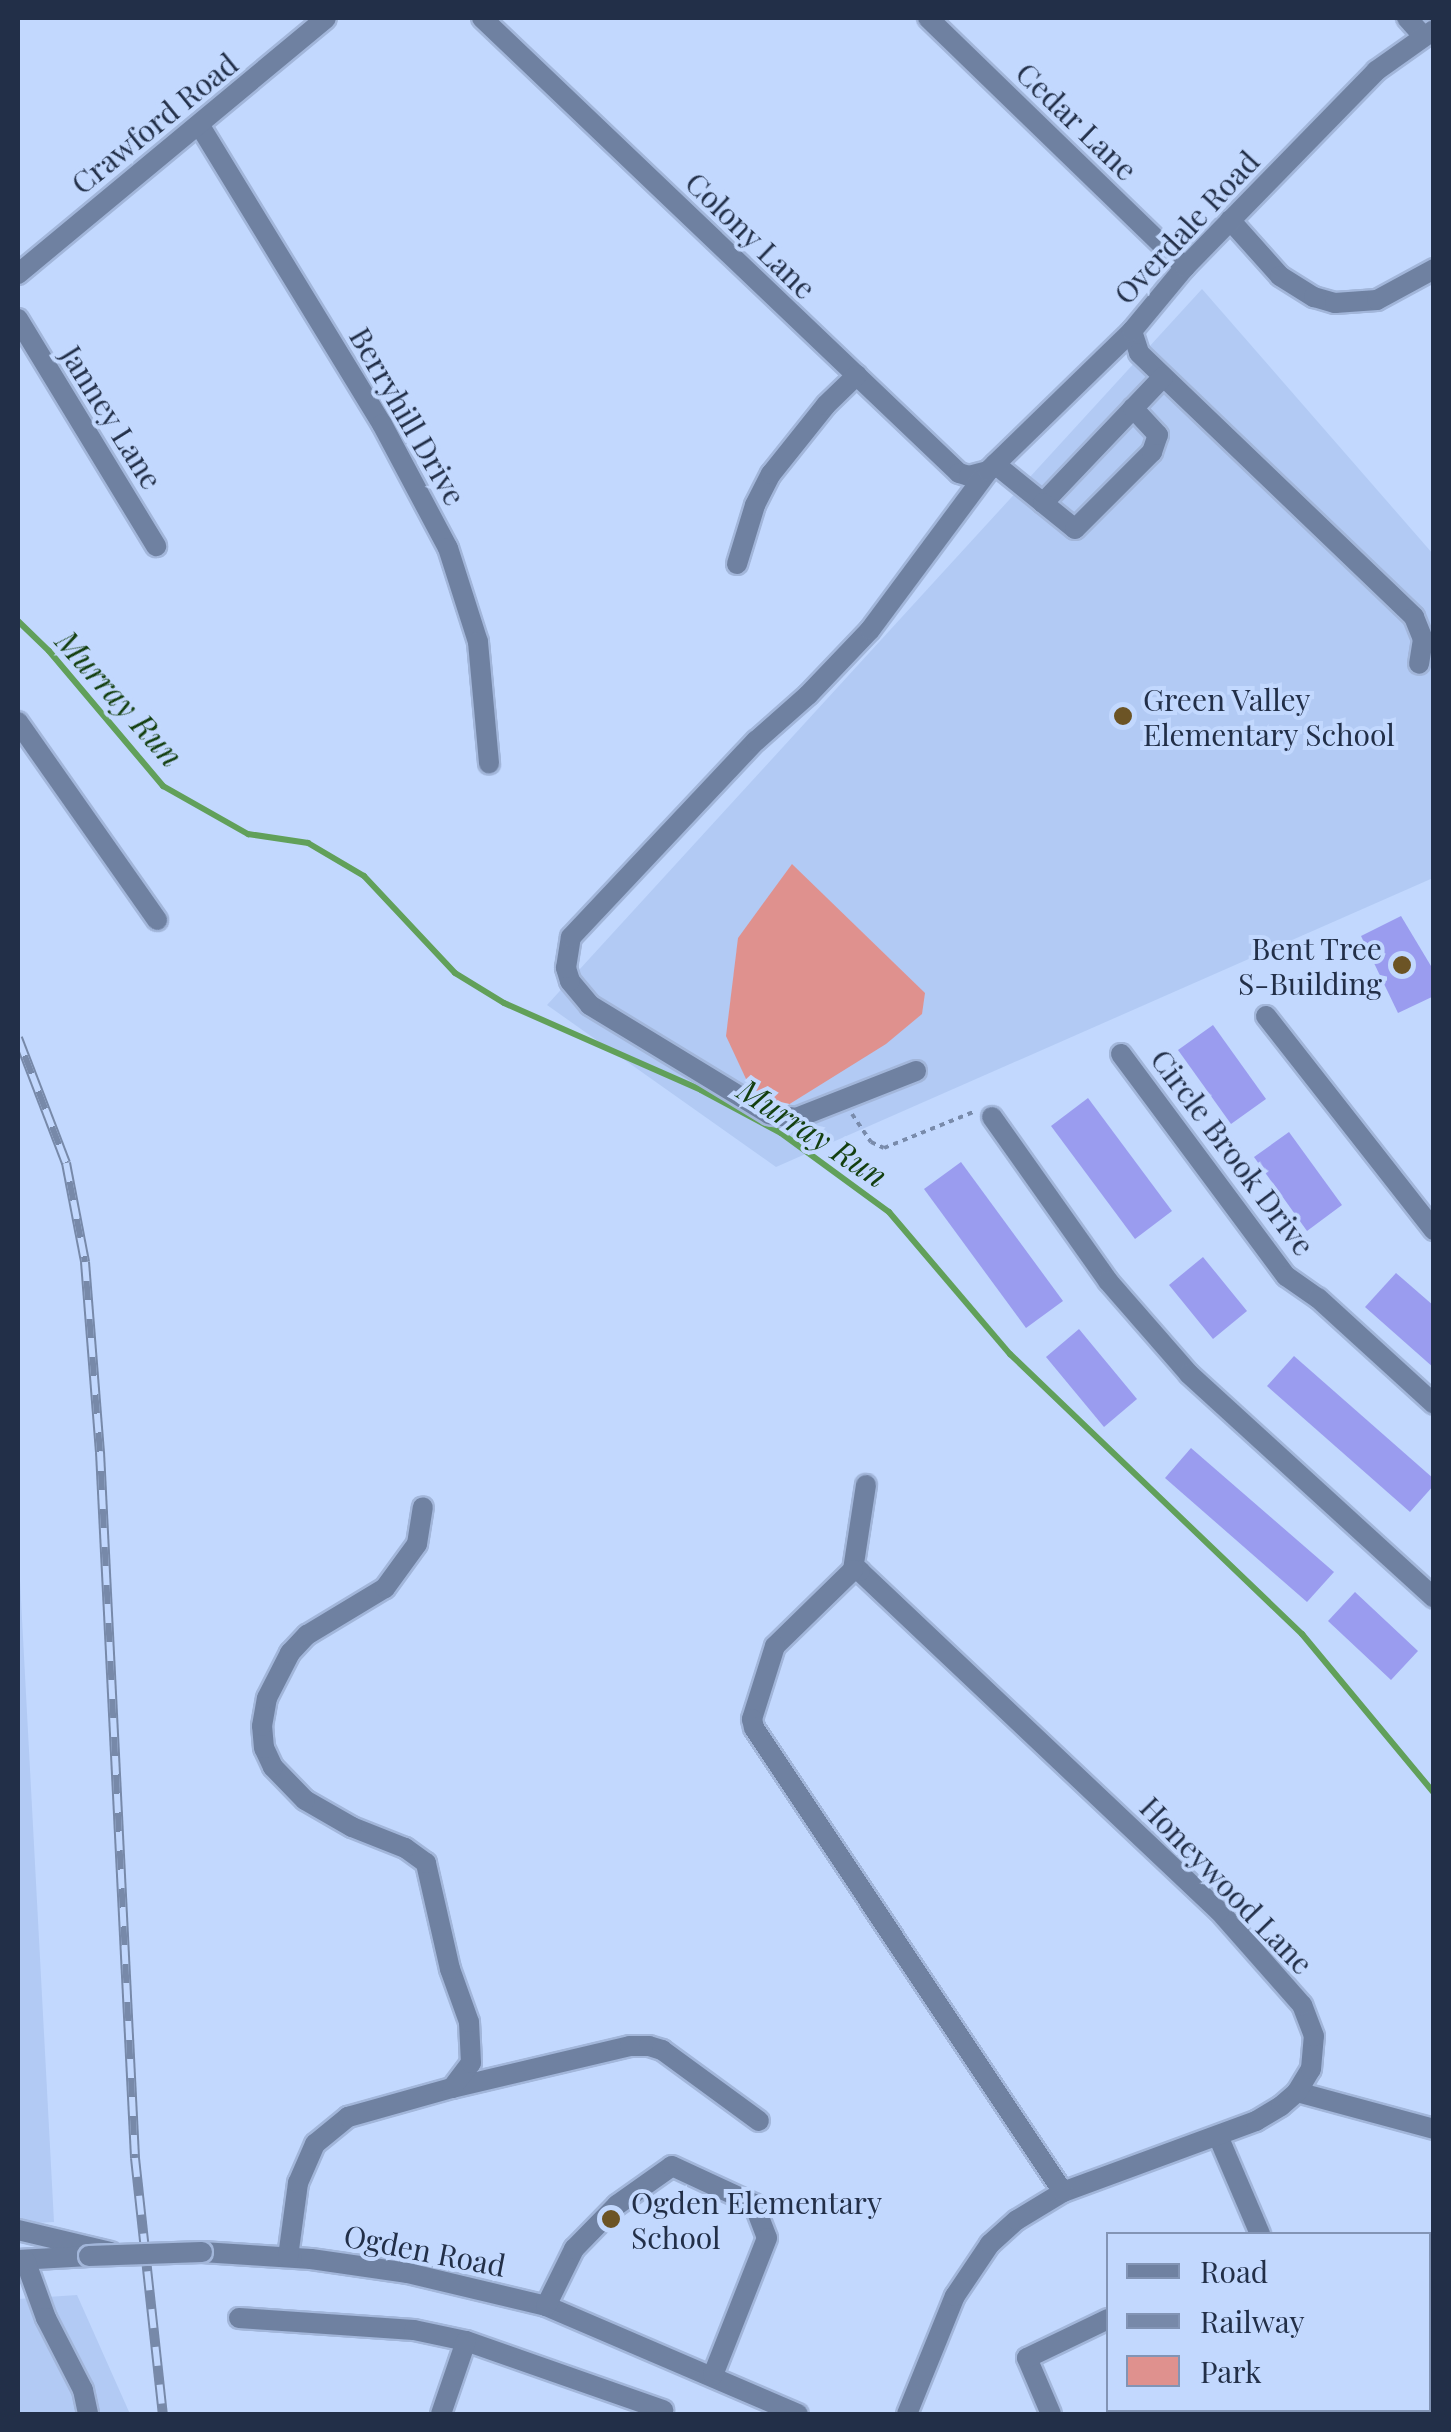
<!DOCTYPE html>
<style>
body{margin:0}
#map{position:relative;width:1451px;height:2432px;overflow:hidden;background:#c2d8fe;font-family:"Playfair Display",serif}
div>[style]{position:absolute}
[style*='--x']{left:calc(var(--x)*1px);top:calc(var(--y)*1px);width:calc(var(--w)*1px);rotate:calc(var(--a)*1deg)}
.built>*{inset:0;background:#b2caf4}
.green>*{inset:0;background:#df918e}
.stream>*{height:6px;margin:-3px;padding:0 3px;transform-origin:3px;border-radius:3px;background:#61a05a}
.building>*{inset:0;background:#9a9cef}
.path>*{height:4px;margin-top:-2px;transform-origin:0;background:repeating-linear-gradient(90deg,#798bab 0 5px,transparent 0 10px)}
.roads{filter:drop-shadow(2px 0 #a2b6da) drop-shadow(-2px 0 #a2b6da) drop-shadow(0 2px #a2b6da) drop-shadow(0 -2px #a2b6da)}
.minor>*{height:20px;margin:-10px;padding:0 10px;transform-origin:10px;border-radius:10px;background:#6f81a1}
.rail>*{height:10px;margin-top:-5px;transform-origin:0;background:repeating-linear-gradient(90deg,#c2d8fe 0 19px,#7789a9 0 38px);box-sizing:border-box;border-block:2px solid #7789a9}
.bridges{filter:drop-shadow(2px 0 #a2b6da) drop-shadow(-2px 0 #a2b6da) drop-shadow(0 2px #a2b6da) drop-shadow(0 -2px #a2b6da)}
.minor-bridge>*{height:20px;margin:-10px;padding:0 10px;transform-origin:10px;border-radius:10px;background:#6f81a1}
.dots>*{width:28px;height:28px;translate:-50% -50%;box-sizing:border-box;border:5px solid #c2d8fe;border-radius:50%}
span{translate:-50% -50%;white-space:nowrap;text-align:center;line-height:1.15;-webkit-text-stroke:8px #c2d8fe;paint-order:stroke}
.street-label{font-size:30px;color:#222f48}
.poi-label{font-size:30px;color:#222f48}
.left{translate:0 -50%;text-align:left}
.right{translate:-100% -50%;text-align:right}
.water-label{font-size:32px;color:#133f0f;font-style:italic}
.frame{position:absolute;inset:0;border:20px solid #222f48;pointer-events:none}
.legend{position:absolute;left:1106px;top:2232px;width:325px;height:180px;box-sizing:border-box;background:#c2d8fe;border:2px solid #8294b5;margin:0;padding:12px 18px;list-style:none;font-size:30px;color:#222f48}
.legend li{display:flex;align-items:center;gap:20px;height:50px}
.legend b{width:50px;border:2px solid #8294b5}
</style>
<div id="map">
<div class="built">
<i style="clip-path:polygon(1202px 289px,1433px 554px,1433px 878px,776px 1167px,547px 1005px)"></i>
<i style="clip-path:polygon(18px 1543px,54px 2222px,18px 2224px)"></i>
<i style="clip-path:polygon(77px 2295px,130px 2414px,18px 2414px,18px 2299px)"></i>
</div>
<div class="green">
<i style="clip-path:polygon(792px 864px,925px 993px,922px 1014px,886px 1044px,788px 1105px,753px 1094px,726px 1036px,738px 938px)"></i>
</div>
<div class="stream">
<i style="--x:18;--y:621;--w:43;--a:44.1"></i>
<i style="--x:49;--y:651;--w:177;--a:49.8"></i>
<i style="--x:163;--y:786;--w:98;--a:29.5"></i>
<i style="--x:248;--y:834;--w:61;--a:8.5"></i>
<i style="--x:308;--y:843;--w:65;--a:30.5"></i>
<i style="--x:364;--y:876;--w:133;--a:46.8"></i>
<i style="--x:455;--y:973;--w:57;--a:31.5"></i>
<i style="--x:504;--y:1003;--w:215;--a:23.8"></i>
<i style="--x:701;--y:1090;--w:91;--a:28.3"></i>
<i style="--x:781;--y:1133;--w:134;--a:36.2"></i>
<i style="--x:889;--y:1212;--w:187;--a:49.6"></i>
<i style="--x:1010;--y:1354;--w:405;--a:43.8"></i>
<i style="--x:1302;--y:1634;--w:207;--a:50.3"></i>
</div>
<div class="building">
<i style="clip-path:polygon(1401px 916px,1434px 971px,1434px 996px,1398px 1013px,1361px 936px)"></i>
<i style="clip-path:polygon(1213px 1025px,1266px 1099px,1231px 1124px,1178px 1050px)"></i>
<i style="clip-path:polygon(1088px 1098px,1172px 1211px,1135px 1239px,1051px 1126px)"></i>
<i style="clip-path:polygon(1289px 1132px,1342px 1205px,1307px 1231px,1254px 1157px)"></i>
<i style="clip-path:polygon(961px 1162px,1063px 1301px,1026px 1328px,924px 1189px)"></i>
<i style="clip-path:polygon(1203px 1257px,1247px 1311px,1213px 1339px,1169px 1285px)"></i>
<i style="clip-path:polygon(1396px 1273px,1434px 1306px,1434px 1368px,1365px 1307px)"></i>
<i style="clip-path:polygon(1079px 1329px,1137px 1399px,1104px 1427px,1046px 1357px)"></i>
<i style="clip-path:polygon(1294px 1356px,1434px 1479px,1434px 1485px,1410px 1512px,1267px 1386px)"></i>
<i style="clip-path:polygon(1191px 1448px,1334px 1572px,1307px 1602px,1165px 1478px)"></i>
<i style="clip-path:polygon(1355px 1592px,1418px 1651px,1391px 1680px,1328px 1621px)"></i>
</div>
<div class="path">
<i style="--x:852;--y:1114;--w:34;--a:56"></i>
<i style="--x:871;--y:1142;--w:14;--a:25"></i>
<i style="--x:884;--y:1148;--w:96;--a:-22"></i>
</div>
<div class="roads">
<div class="minor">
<i style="--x:482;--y:18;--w:659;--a:43.65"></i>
<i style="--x:959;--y:473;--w:10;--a:17"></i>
<i style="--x:969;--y:476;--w:20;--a:-15"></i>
<i style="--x:928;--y:18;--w:358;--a:44.1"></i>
<i style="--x:1407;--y:18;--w:24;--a:48"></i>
<i style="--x:200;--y:126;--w:349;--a:58.6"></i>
<i style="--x:382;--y:424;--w:140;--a:62"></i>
<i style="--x:448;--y:548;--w:99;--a:72.3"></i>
<i style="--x:478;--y:642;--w:122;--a:84.8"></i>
<i style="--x:1230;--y:220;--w:75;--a:48.2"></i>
<i style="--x:1280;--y:276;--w:40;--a:32"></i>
<i style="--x:1314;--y:297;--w:22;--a:16"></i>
<i style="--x:1335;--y:303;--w:42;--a:-4.1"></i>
<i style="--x:1377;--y:300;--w:65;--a:-28.5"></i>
<i style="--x:18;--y:274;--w:400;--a:-39.7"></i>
<i style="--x:18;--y:319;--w:266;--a:58.7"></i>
<i style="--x:1132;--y:331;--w:23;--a:72"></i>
<i style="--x:1139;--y:353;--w:381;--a:43.8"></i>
<i style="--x:1414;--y:617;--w:24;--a:68"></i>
<i style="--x:1423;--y:639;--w:25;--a:99"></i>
<i style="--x:995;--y:464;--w:62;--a:39.1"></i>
<i style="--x:1043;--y:503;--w:174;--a:-46.4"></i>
<i style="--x:1043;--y:503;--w:41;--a:39.1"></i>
<i style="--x:1075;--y:529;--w:109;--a:-45"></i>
<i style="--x:1152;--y:452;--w:18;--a:-71"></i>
<i style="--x:1158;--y:435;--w:37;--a:-133"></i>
<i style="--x:737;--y:564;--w:62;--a:-73"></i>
<i style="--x:755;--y:505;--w:35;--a:-63"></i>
<i style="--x:771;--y:474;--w:88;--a:-51.4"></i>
<i style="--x:826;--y:405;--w:43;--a:-44.1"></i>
<i style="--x:18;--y:722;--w:242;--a:54.9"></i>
<i style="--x:1266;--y:1016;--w:272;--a:51.9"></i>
<i style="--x:1121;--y:1054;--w:277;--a:53.4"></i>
<i style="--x:1286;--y:1276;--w:39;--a:35"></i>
<i style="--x:1318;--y:1298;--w:157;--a:42.4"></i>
<i style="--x:916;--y:1071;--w:129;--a:158.6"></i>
<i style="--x:796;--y:1118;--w:27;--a:-172"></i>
<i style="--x:769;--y:1114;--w:210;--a:-148.7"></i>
<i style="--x:590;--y:1005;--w:31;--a:-130"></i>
<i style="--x:570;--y:981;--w:14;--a:-107"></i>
<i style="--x:566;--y:968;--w:31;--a:-81"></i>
<i style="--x:571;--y:937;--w:270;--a:-46.7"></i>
<i style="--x:756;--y:741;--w:69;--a:-41.5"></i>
<i style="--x:808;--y:695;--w:90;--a:-46.4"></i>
<i style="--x:870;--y:630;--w:198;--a:-53.4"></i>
<i style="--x:988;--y:471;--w:201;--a:-44.2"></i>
<i style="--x:1132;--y:331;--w:83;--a:-50.4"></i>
<i style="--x:1185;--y:267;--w:274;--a:-45.7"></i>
<i style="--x:1376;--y:71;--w:71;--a:-35.3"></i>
<i style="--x:992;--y:1117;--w:201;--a:54.7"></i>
<i style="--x:1108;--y:1281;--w:123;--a:48.9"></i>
<i style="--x:1189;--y:1374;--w:332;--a:42.4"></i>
<i style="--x:853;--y:1570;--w:86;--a:-81.3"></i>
<i style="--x:452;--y:2088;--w:183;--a:-13.3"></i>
<i style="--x:630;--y:2046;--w:19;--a:0"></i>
<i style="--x:649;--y:2046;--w:14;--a:17"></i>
<i style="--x:662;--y:2050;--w:120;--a:36.2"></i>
<i style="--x:1297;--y:2092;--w:142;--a:15.1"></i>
<i style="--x:1218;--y:2136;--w:107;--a:66.8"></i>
<i style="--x:18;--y:2230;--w:95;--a:13.4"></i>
<i style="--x:202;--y:2252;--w:109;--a:3.7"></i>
<i style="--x:311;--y:2259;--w:98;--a:8.2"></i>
<i style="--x:408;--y:2273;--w:142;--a:13.4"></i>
<i style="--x:546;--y:2306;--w:274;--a:23.2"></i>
<i style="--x:288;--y:2257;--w:75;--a:-82.3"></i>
<i style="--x:298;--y:2183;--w:43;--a:-66.4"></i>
<i style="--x:315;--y:2144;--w:43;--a:-39.3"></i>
<i style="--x:348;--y:2117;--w:108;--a:-15.6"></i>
<i style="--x:452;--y:2088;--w:31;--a:-53"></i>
<i style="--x:471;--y:2063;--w:41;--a:-92.8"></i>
<i style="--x:469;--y:2022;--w:56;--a:-109.7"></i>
<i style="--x:450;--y:1969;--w:109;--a:-102.8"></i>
<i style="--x:426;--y:1863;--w:26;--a:-144"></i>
<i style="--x:405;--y:1848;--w:57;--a:-158.4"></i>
<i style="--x:352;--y:1827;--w:54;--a:-150.1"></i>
<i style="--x:305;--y:1800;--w:46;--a:-134.1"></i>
<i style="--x:273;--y:1767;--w:21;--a:-115"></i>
<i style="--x:264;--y:1748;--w:22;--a:-95"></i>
<i style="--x:262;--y:1726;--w:28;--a:-80"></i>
<i style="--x:267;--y:1698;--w:51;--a:-62.9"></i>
<i style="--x:290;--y:1653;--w:25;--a:-47"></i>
<i style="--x:307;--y:1635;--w:91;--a:-31.1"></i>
<i style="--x:385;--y:1588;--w:54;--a:-54"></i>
<i style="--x:417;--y:1544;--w:37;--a:-81"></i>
<i style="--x:18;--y:2260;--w:71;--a:-3.2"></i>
<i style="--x:25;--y:2260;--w:62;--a:70.1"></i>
<i style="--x:46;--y:2318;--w:81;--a:62.8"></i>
<i style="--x:83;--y:2390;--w:25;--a:78"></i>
<i style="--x:546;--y:2306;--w:64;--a:-63.8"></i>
<i style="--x:574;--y:2249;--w:62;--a:-45.7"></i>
<i style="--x:617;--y:2205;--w:67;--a:-35.3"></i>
<i style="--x:672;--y:2166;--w:90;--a:24.9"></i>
<i style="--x:754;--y:2204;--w:36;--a:69"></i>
<i style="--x:767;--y:2238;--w:147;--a:111.5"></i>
<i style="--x:239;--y:2318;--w:175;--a:3.9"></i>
<i style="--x:414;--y:2330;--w:53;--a:11.9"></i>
<i style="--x:466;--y:2341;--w:209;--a:19.3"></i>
<i style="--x:441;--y:2414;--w:77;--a:-71.1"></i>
<i style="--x:907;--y:2414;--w:127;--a:-67.9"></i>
<i style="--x:955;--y:2296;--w:63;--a:-56.1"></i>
<i style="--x:990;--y:2244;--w:36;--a:-42"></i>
<i style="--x:1017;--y:2220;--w:54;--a:-31.3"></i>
<i style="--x:1063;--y:2192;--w:206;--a:-20.2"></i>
<i style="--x:1256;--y:2121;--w:29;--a:-31"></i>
<i style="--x:1281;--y:2106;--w:21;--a:-41"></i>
<i style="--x:1297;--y:2092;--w:27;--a:-59"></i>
<i style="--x:1311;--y:2069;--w:33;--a:-85"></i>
<i style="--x:1314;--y:2036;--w:33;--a:-111"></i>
<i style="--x:1302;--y:2005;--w:125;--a:-131.4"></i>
<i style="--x:1219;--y:1911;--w:494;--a:-136.6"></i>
<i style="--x:860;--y:1571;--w:7;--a:-172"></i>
<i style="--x:853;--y:1570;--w:109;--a:135.7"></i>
<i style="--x:775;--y:1646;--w:77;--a:107.5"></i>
<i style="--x:752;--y:1719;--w:9;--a:77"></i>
<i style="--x:754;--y:1728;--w:557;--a:56.34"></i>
<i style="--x:1051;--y:2414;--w:61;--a:-113.2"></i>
<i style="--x:1027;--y:2358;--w:90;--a:-25.7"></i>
</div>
</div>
<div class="rail">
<i style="--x:18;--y:1038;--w:134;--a:69"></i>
<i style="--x:66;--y:1163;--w:101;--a:79.1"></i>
<i style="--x:85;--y:1262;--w:191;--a:85.5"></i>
<i style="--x:100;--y:1452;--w:707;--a:87.16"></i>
<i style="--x:135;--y:2158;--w:258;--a:83.8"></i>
</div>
<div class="bridges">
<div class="minor-bridge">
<i style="--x:89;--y:2256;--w:113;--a:-2"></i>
</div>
</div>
<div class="dots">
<i style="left:1123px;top:716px;background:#6c5425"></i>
<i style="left:1402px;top:965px;background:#6c5425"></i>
<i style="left:611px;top:2219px;background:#6c5425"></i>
</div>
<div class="street-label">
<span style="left:1077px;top:121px;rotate:44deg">Cedar Lane</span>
<span style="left:154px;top:123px;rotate:-39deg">Crawford Road</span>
<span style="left:1186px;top:227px;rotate:-47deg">Overdale Road</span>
<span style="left:751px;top:235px;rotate:44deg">Colony Lane</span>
<span style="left:408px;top:416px;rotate:60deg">Berryhill Drive</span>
<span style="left:112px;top:417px;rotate:58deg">Janney Lane</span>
<span style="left:1233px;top:1152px;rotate:53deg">Circle Brook Drive</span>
<span style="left:1227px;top:1885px;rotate:46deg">Honeywood Lane</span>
<span style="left:425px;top:2250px;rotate:11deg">Ogden Road</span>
</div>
<div class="poi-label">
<span class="left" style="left:1143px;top:716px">Green Valley<br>Elementary School</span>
<span class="right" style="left:1382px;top:965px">Bent Tree<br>S-Building</span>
<span class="left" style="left:631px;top:2219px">Ogden Elementary<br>School</span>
</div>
<div class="water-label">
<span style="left:120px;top:698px;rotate:48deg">Murray Run</span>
<span style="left:813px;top:1132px;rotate:33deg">Murray Run</span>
</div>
<div class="frame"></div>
<ul class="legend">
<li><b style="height:12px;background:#6f81a1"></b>Road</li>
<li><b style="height:12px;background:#7789a9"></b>Railway</li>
<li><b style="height:28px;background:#df918e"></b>Park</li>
</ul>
</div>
